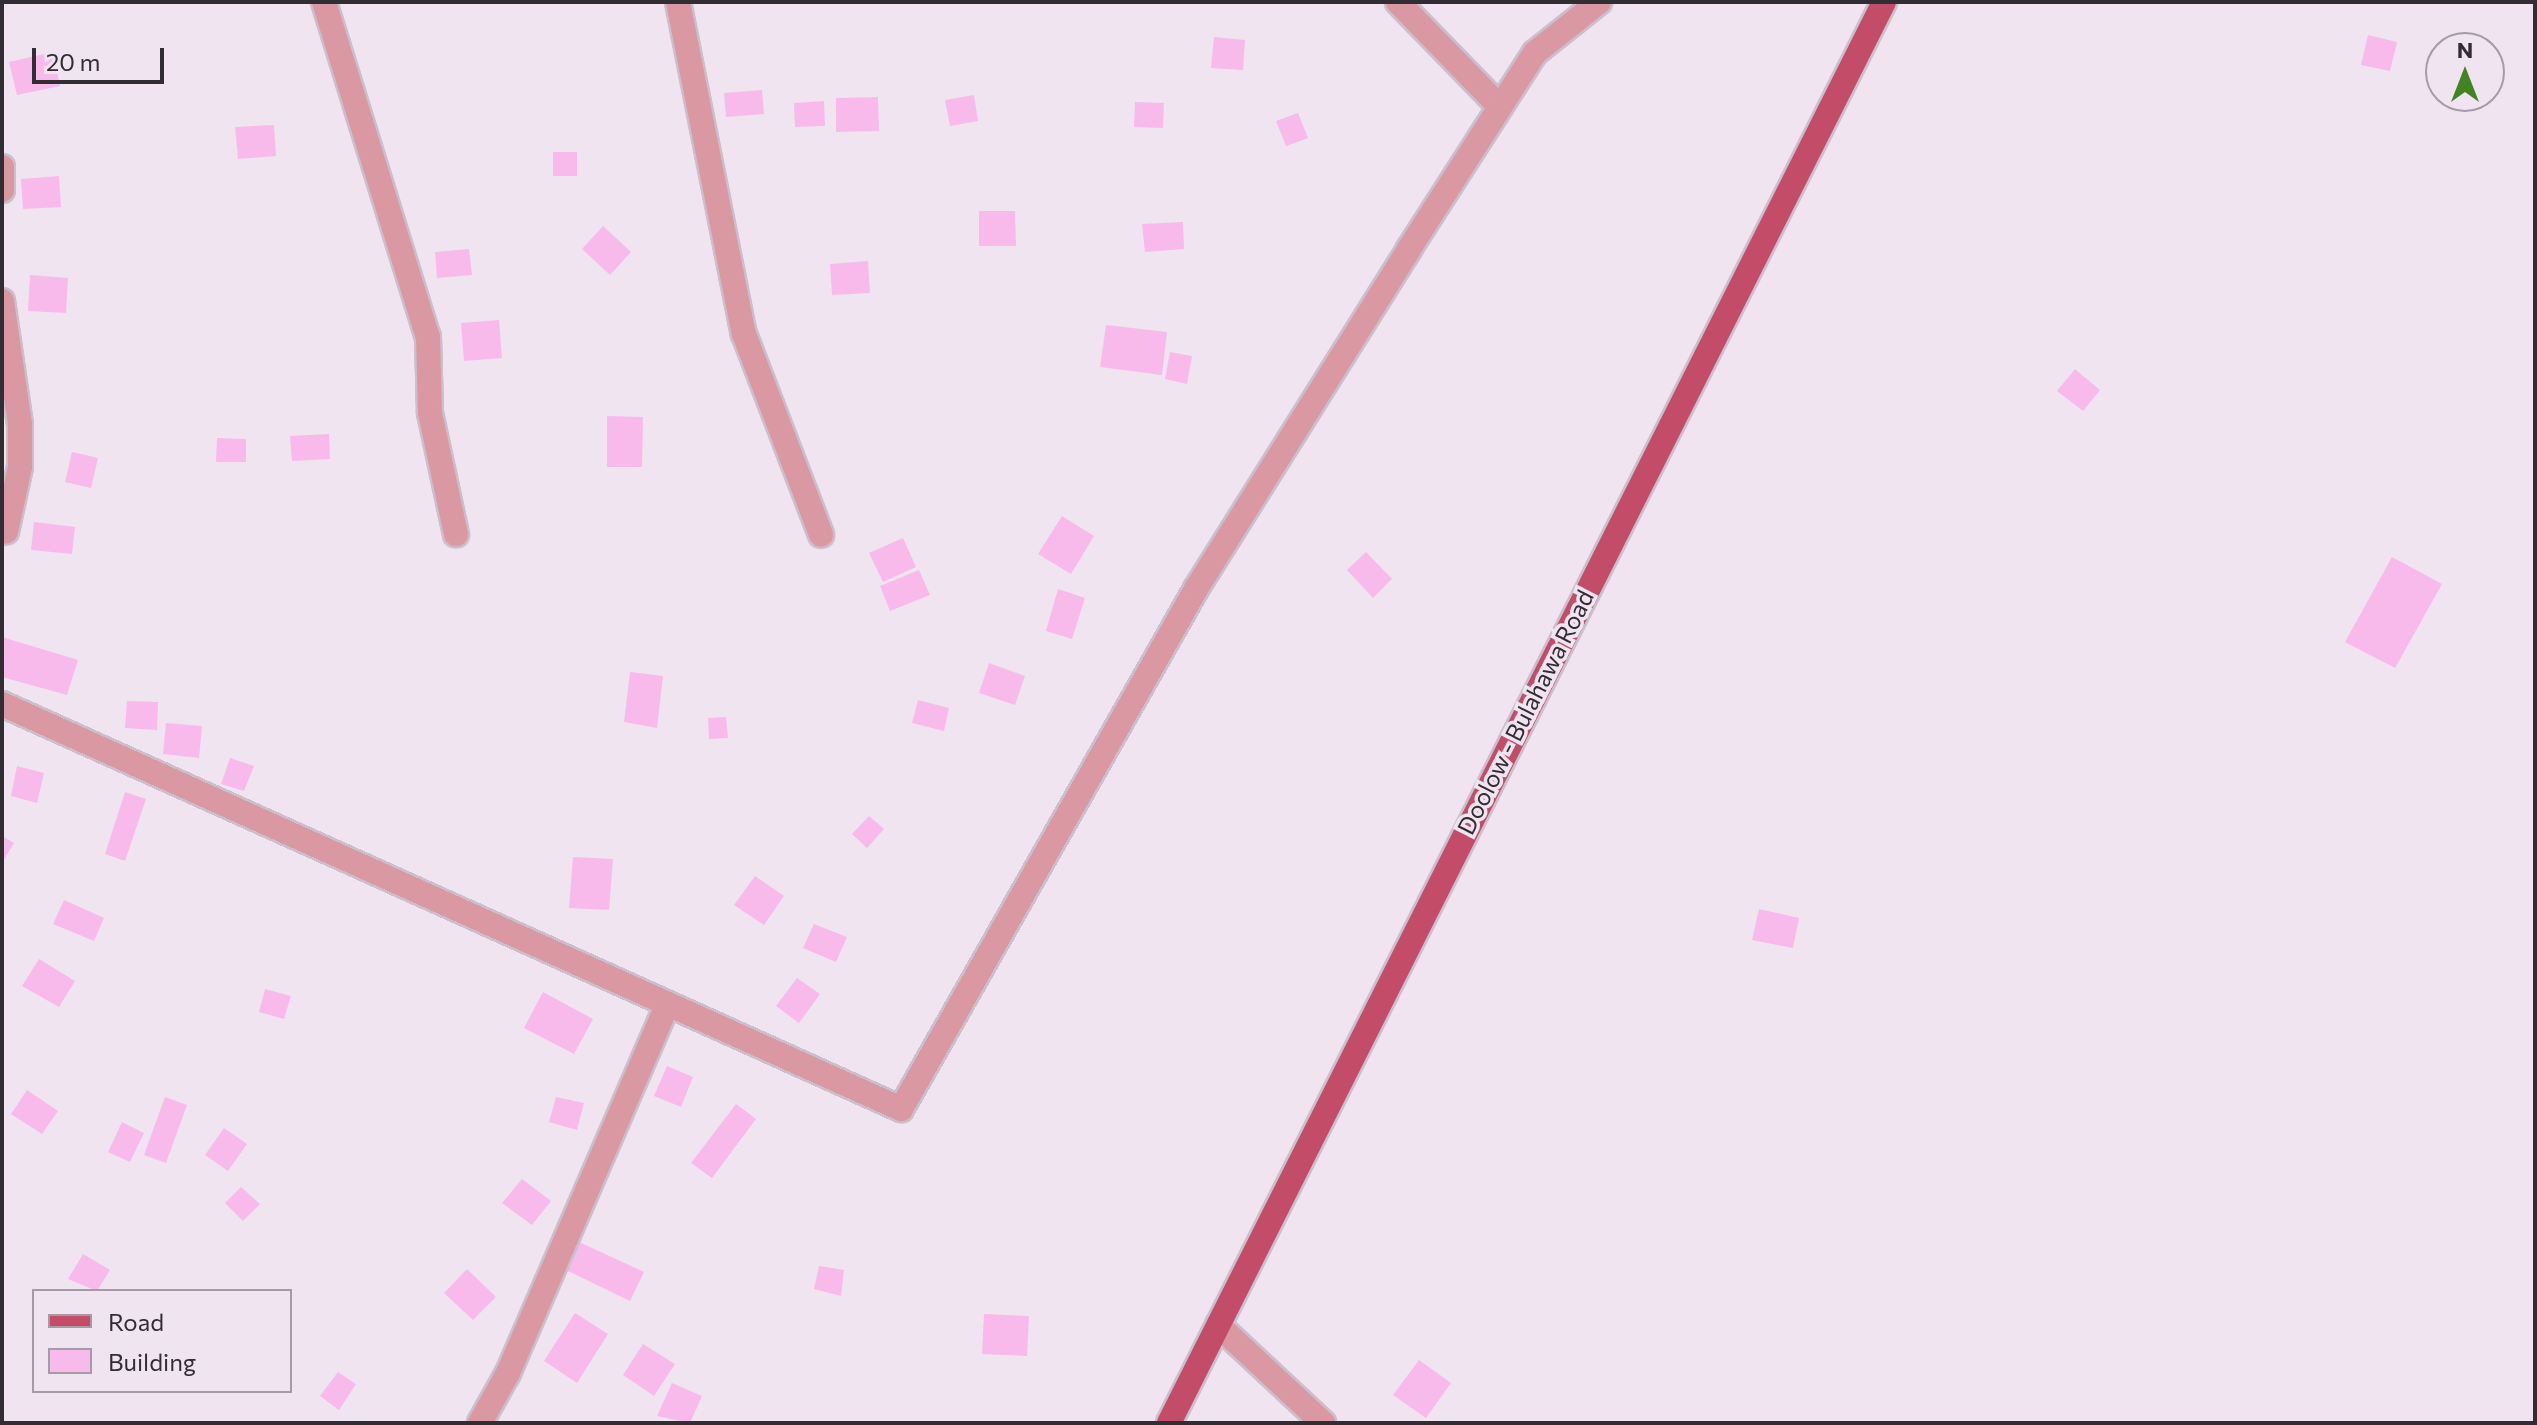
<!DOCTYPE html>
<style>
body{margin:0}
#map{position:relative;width:2537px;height:1425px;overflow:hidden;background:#f0e4f0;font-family:Commissioner,sans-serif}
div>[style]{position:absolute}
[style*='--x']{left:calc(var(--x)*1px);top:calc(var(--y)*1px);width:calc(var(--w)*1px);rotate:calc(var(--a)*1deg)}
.building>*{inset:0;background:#f8baeb}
.roads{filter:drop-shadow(2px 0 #cabfca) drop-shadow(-2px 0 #cabfca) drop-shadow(0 2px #cabfca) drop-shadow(0 -2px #cabfca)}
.minor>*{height:24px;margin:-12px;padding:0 12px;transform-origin:12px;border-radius:12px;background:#da98a3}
.major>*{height:24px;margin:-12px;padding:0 12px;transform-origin:12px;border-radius:12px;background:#c34c69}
span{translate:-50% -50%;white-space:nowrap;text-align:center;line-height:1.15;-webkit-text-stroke:7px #f0e4f0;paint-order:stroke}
.street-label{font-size:24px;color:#322d32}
.frame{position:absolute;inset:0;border:4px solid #322d32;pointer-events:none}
.legend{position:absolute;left:32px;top:1289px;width:260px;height:104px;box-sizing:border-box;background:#f0e4f0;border:2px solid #a49ba4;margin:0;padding:10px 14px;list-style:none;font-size:24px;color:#322d32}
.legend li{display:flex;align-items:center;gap:16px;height:40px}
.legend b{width:40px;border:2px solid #a49ba4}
.north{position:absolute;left:2425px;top:32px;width:80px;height:80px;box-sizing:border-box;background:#f0e4f0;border:2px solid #a49ba4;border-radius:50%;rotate:0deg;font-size:22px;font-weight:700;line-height:32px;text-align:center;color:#322d32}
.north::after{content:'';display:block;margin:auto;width:28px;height:36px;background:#428324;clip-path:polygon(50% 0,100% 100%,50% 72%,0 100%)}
.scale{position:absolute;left:32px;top:48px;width:132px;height:36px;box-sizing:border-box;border:4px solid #322d32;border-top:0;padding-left:10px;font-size:24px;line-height:28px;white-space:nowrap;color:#322d32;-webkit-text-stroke:6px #f0e4f0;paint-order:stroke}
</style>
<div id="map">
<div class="building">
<i style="clip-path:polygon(2368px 35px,2397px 42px,2390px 71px,2361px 65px)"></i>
<i style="clip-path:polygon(1214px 37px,1245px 40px,1243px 70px,1211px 68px)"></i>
<i style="clip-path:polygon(53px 52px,60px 86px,17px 95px,9px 62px)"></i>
<i style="clip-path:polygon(762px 90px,764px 114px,726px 117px,724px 93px)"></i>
<i style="clip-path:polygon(974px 95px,978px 121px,950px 126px,945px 100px)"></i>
<i style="clip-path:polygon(878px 97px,879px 131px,836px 132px,836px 98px)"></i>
<i style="clip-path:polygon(824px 101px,825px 126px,795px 127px,794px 103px)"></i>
<i style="clip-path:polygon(1135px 102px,1164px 103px,1163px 128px,1134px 127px)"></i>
<i style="clip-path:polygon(1298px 113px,1308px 138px,1286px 146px,1276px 121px)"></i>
<i style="clip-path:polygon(274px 125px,276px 156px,238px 159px,235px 127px)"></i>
<i style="clip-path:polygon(553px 152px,577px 152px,577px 176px,553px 176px)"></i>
<i style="clip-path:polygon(59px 176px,61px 207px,23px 209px,21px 179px)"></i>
<i style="clip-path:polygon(979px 211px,1015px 211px,1016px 246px,979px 246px)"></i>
<i style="clip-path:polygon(1183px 222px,1184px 249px,1145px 252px,1142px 224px)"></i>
<i style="clip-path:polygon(603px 226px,631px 252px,610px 275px,582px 249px)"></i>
<i style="clip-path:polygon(469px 249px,472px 275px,437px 278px,435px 252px)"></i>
<i style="clip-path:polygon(868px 261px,870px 293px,832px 295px,830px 264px)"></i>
<i style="clip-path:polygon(30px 275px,68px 278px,66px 313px,28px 311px)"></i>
<i style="clip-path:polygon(499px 320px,502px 358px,464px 361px,461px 323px)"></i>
<i style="clip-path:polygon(1106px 325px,1167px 332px,1162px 375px,1100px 367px)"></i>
<i style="clip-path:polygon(1170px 352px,1192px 356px,1187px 384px,1165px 379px)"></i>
<i style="clip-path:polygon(2075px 369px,2100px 390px,2083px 411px,2057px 391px)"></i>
<i style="clip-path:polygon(607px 416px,643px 417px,642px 467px,607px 467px)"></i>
<i style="clip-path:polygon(329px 434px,330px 459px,292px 461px,290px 436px)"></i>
<i style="clip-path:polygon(217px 438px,246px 439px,246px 462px,216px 462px)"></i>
<i style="clip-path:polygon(72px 452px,98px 458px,91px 488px,65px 482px)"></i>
<i style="clip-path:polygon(1062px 516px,1094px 536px,1071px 574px,1038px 554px)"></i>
<i style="clip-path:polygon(34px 522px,75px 527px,72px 554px,31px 550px)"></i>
<i style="clip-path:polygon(903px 538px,916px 567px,883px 582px,869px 553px)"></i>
<i style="clip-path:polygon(1366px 552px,1392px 579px,1373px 598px,1347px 570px)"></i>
<i style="clip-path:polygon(2392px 557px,2442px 584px,2395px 668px,2345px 642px)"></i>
<i style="clip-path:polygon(919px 570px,930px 595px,890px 611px,880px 586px)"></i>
<i style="clip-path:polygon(1058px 589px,1085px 598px,1072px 639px,1046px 631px)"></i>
<i style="clip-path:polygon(2px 637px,78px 660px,67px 695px,2px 677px)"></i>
<i style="clip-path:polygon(989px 663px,1025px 676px,1015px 705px,979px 693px)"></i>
<i style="clip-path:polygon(630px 672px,663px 676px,657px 728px,624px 722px)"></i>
<i style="clip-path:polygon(918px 700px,949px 708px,944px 731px,912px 723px)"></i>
<i style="clip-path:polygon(127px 701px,158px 702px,157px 730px,125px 728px)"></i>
<i style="clip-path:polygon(726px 717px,728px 738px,709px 739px,708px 718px)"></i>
<i style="clip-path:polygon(166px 723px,202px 726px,199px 758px,163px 754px)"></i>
<i style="clip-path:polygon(230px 758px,254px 766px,244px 791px,221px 784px)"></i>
<i style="clip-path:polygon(17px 766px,44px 773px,37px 803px,11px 796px)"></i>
<i style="clip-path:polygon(125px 792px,146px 799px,125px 861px,105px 854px)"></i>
<i style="clip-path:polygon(869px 816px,884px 829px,867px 848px,852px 834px)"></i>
<i style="clip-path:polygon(2px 836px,14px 843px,2px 863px)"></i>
<i style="clip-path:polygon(573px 857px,613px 859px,609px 910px,569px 908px)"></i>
<i style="clip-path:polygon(755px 876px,784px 896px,764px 925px,734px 905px)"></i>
<i style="clip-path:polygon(64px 900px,104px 918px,94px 941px,53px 924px)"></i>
<i style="clip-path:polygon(1759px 909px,1799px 918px,1793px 948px,1752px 940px)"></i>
<i style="clip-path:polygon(814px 924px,847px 937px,836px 962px,803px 948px)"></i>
<i style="clip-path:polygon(39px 959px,75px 981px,59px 1007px,22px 986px)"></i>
<i style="clip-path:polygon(797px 978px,820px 994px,799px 1023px,776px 1006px)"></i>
<i style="clip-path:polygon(265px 989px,291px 996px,284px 1019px,259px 1012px)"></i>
<i style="clip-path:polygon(543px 992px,593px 1019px,574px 1054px,524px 1028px)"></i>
<i style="clip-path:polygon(667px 1066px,693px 1077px,681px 1107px,654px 1096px)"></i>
<i style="clip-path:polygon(27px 1090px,58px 1111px,42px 1134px,11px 1114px)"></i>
<i style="clip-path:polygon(165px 1097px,187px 1105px,166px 1163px,144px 1155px)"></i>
<i style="clip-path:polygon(556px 1097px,584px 1103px,577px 1130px,549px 1122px)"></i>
<i style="clip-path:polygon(736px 1104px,756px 1119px,712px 1178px,691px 1163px)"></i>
<i style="clip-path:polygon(122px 1122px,144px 1133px,130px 1162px,108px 1152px)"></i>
<i style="clip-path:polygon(224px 1128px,247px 1144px,228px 1171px,205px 1155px)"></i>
<i style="clip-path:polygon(522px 1179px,551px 1201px,532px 1225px,502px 1203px)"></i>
<i style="clip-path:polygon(241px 1187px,260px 1204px,243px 1221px,225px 1203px)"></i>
<i style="clip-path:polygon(579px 1242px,644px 1272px,630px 1301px,566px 1270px)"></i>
<i style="clip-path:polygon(83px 1254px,110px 1270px,97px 1291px,68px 1279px)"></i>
<i style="clip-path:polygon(819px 1266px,844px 1270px,841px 1296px,814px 1289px)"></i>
<i style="clip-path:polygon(467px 1269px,496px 1297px,473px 1320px,444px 1293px)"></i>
<i style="clip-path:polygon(575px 1313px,608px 1334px,577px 1383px,544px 1361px)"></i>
<i style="clip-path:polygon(984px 1314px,1029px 1316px,1027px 1356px,982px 1354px)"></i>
<i style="clip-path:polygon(643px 1344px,675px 1364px,654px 1396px,623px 1375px)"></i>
<i style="clip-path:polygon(1419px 1360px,1451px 1383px,1426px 1418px,1393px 1395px)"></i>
<i style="clip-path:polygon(338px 1372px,356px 1384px,339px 1410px,320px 1396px)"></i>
<i style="clip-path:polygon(672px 1383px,702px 1396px,690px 1423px,657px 1416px)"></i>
</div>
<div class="roads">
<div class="minor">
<i style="--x:324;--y:2;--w:351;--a:72.8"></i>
<i style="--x:428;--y:337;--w:76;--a:88.5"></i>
<i style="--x:430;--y:413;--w:124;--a:77.9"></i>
<i style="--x:678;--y:2;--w:338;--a:78.8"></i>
<i style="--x:744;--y:334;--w:215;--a:69"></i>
<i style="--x:1398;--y:2;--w:146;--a:45.8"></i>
<i style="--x:2;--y:167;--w:23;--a:90"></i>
<i style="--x:2;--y:301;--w:125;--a:81.7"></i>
<i style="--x:20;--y:425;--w:42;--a:90"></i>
<i style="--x:20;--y:467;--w:66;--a:102.2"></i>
<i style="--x:2;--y:704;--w:986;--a:24.25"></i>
<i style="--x:901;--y:1109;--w:598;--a:-60.43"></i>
<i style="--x:1196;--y:589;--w:401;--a:-57.9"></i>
<i style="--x:1409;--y:249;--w:233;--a:-57.3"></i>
<i style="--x:1535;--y:53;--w:82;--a:-38.6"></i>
<i style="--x:1218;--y:1325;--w:144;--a:43"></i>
<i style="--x:480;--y:1423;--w:57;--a:-60.8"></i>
<i style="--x:508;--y:1373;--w:402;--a:-66.6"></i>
</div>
<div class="major">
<i style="--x:1169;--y:1423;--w:1591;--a:-63.29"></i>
</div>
</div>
<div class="street-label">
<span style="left:1525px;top:712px;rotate:-63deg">Doolow - Bulahawa Road</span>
</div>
<div class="frame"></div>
<ul class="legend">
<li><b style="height:10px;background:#c34c69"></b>Road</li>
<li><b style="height:22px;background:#f8baeb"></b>Building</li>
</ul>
<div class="north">N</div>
<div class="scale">20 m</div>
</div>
